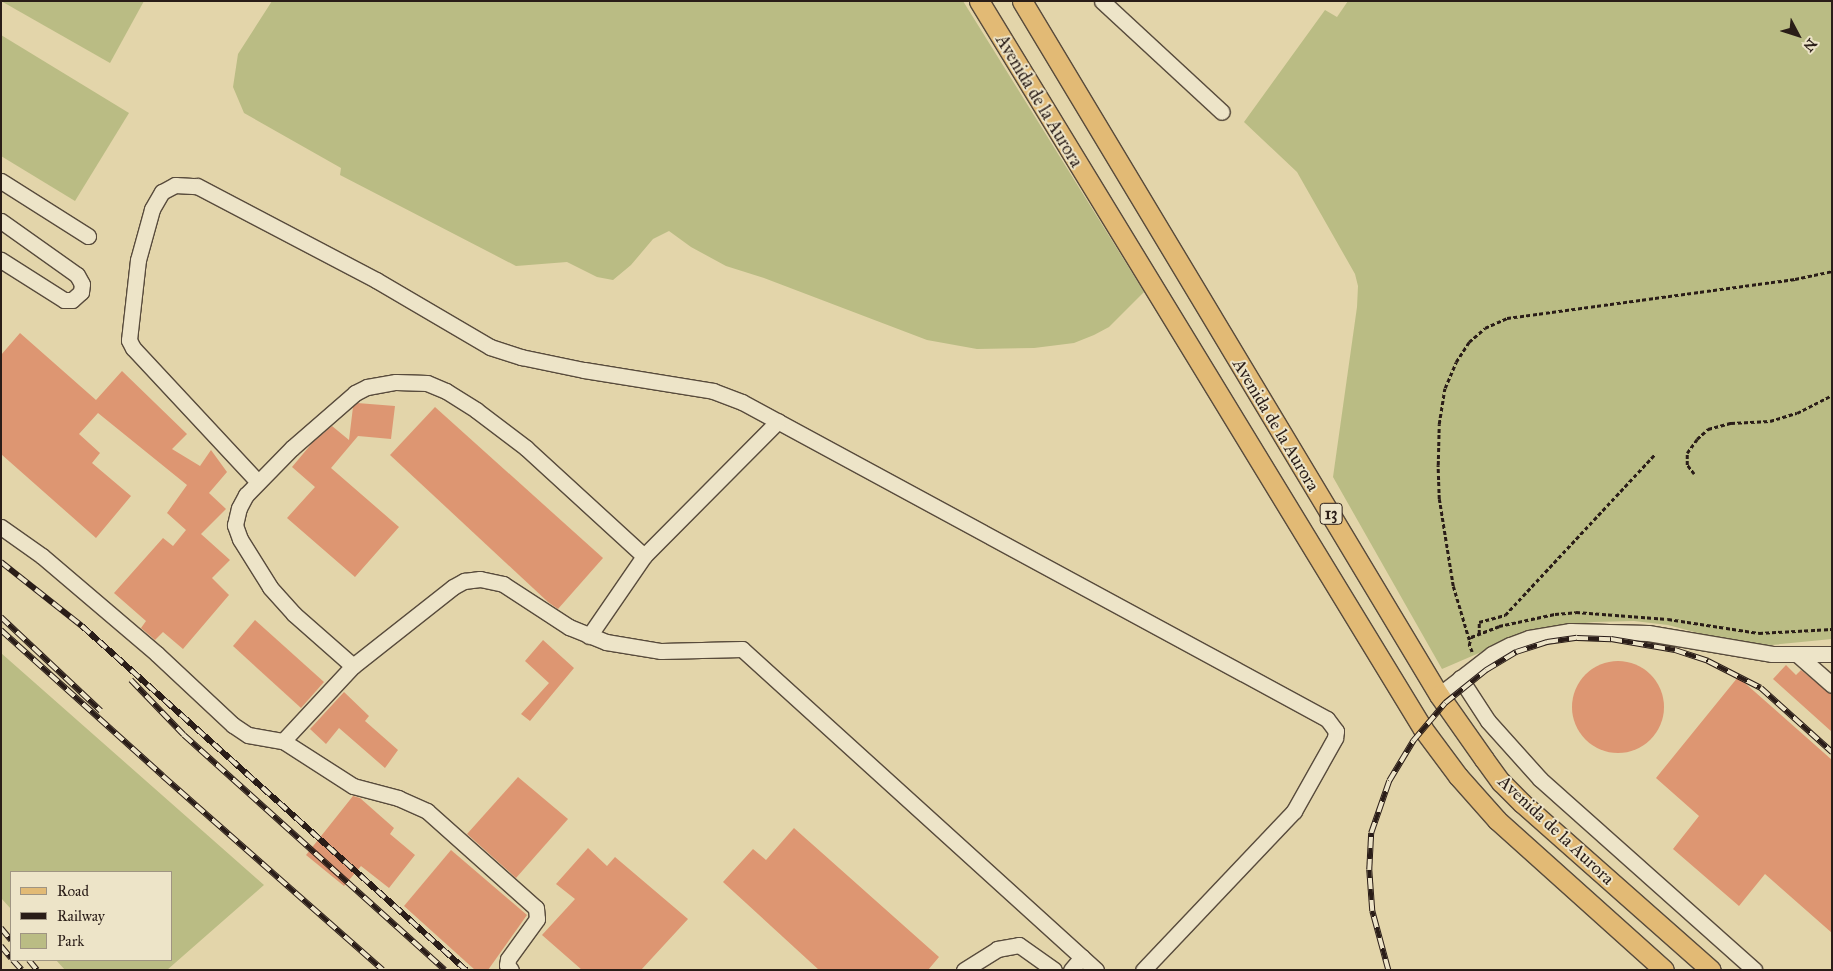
<!DOCTYPE html>
<style>
body{margin:0}
#map{position:relative;width:1833px;height:971px;overflow:hidden;background:#e3d5aa;font-family:"IM FELL Great Primer",serif}
div>[style]{position:absolute}
[style*='--x']{left:calc(var(--x)*1px);top:calc(var(--y)*1px);width:calc(var(--w)*1px);rotate:calc(var(--a)*1deg)}
.green>*{inset:0;background:#babc84}
.building>*{inset:0;background:#dd9672}
.round{border-radius:50%}
.path>*{height:2.5px;margin-top:-1.25px;transform-origin:0;background:repeating-linear-gradient(90deg,#2a1d18 0 4px,transparent 0 6.5px)}
.roads{filter:drop-shadow(1px 0 #584b3c) drop-shadow(-1px 0 #584b3c) drop-shadow(0 1px #584b3c) drop-shadow(0 -1px #584b3c)}
.minor>*{height:15px;margin:-7.5px;padding:0 7.5px;transform-origin:7.5px;border-radius:7.5px;background:#ede4c8}
.major>*{height:19px;margin:-9.5px;padding:0 9.5px;transform-origin:9.5px;border-radius:9.5px;background:#e2ba75}
.rail>*{height:5.5px;margin-top:-2.75px;transform-origin:0;background:repeating-linear-gradient(90deg,#ede4c8 0 11px,#2a1d18 0 22px);box-sizing:border-box;border-block:1px solid #2a1d18}
span{translate:-50% -50%;white-space:nowrap;text-align:center;line-height:1.15;-webkit-text-stroke:4px #ede4c8;paint-order:stroke}
.shield-label span{padding:1px 4px;background:#ede4c8;border:1px solid;border-radius:4px;-webkit-text-stroke-width:0}
.shield-label{font-size:16px;color:#2a1d18;font-weight:700}
.street-label{font-size:18px;color:#2a1d18}
.frame{position:absolute;inset:0;border:2px solid #2a1d18;pointer-events:none}
.legend{position:absolute;left:10px;top:871px;width:162px;height:90px;box-sizing:border-box;background:#ede4c8;border:1px solid #9f9482;margin:0;padding:6px 9px;list-style:none;font-size:15px;color:#2a1d18}
.legend li{display:flex;align-items:center;gap:10px;height:25px}
.legend b{width:25px;border:1px solid #9f9482}
.north{position:absolute;left:1773px;top:10px;width:50px;height:50px;-webkit-text-stroke:4px #ede4c8;paint-order:stroke;rotate:130deg;font-size:14px;font-weight:700;line-height:20px;text-align:center;color:#2a1d18}
.north::after{content:'';display:block;margin:auto;width:18px;height:22px;background:#2a1d18;clip-path:polygon(50% 0,100% 100%,50% 72%,0 100%)}
</style>
<div id="map">
<div class="green">
<i style="clip-path:polygon(1px 1px,144px 1px,110px 63px)"></i>
<i style="clip-path:polygon(272px 1px,963px 1px,1144px 292px,1109px 327px,1094px 335px,1074px 343px,1034px 348px,977px 349px,927px 340px,764px 278px,726px 266px,691px 247px,669px 231px,653px 239px,631px 265px,613px 280px,597px 277px,567px 262px,516px 266px,340px 175px,341px 168px,244px 113px,233px 87px,238px 54px)"></i>
<i style="clip-path:polygon(1348px 1px,1832px 1px,1832px 639px,1751px 647px,1668px 625px,1634px 621px,1594px 622px,1560px 626px,1493px 647px,1442px 669px,1333px 477px,1357px 307px,1358px 286px,1355px 274px,1297px 172px,1244px 122px,1325px 10px,1337px 17px)"></i>
<i style="clip-path:polygon(1px 35px,129px 113px,75px 201px,1px 156px)"></i>
<i style="clip-path:polygon(1px 653px,264px 885px,167px 970px,65px 970px,56px 960px,171px 960px,171px 872px,11px 872px,11px 909px,1px 898px)"></i>
</div>
<div class="building">
<i style="clip-path:polygon(20px 333px,96px 400px,122px 371px,187px 434px,172px 449px,200px 466px,211px 450px,227px 472px,209px 493px,226px 509px,201px 534px,230px 560px,212px 578px,229px 595px,183px 649px,163px 632px,155px 640px,141px 628px,146px 621px,114px 593px,163px 538px,173px 546px,186px 530px,167px 513px,187px 485px,98px 413px,79px 434px,100px 453px,92px 463px,131px 496px,96px 538px,1px 454px,1px 355px)"></i>
<i style="clip-path:polygon(357px 403px,395px 406px,391px 439px,358px 436px,331px 468px,399px 527px,355px 577px,287px 518px,315px 487px,292px 467px,313px 442px,332px 426px,349px 440px,353px 407px)"></i>
<i style="clip-path:polygon(435px 407px,603px 558px,558px 609px,548px 602px,390px 455px)"></i>
<i style="clip-path:polygon(255px 620px,324px 682px,301px 708px,233px 646px)"></i>
<i style="clip-path:polygon(543px 640px,574px 668px,530px 721px,521px 714px,549px 683px,525px 661px)"></i>
<i class="round" style="left:1572px;top:661px;width:92px;height:92px"></i>
<i style="clip-path:polygon(1786px 665px,1796px 675px,1801px 670px,1832px 695px,1832px 732px,1773px 679px)"></i>
<i style="clip-path:polygon(1738px 677px,1832px 760px,1832px 933px,1765px 874px,1739px 906px,1673px 849px,1699px 816px,1656px 778px)"></i>
<i style="clip-path:polygon(344px 692px,369px 716px,365px 721px,398px 750px,385px 768px,339px 728px,326px 744px,310px 729px)"></i>
<i style="clip-path:polygon(518px 777px,568px 819px,516px 878px,467px 834px)"></i>
<i style="clip-path:polygon(353px 796px,360px 798px,394px 828px,390px 834px,415px 855px,389px 888px,361px 866px,344px 886px,306px 855px)"></i>
<i style="clip-path:polygon(794px 828px,939px 957px,928px 970px,819px 970px,723px 882px,753px 849px,766px 860px)"></i>
<i style="clip-path:polygon(588px 848px,607px 866px,615px 857px,688px 919px,641px 970px,582px 970px,542px 935px,575px 899px,556px 884px)"></i>
<i style="clip-path:polygon(451px 850px,527px 915px,488px 970px,475px 970px,404px 906px)"></i>
</div>
<div class="path">
<i style="--x:1694;--y:474;--w:11;--a:-128"></i>
<i style="--x:1687;--y:465;--w:12;--a:-90"></i>
<i style="--x:1687;--y:453;--w:17;--a:-54"></i>
<i style="--x:1697;--y:439;--w:15;--a:-42"></i>
<i style="--x:1708;--y:429;--w:24;--a:-15"></i>
<i style="--x:1731;--y:423;--w:39;--a:-3"></i>
<i style="--x:1770;--y:421;--w:28;--a:-17"></i>
<i style="--x:1797;--y:413;--w:39;--a:-27"></i>
<i style="--x:1479;--y:634;--w:12;--a:-90"></i>
<i style="--x:1479;--y:622;--w:27;--a:-15"></i>
<i style="--x:1505;--y:615;--w:221;--a:-47"></i>
<i style="--x:1469;--y:640;--w:56;--a:-106.5"></i>
<i style="--x:1453;--y:586;--w:88;--a:-99.1"></i>
<i style="--x:1439;--y:499;--w:34;--a:-92"></i>
<i style="--x:1438;--y:465;--w:41;--a:-88.6"></i>
<i style="--x:1439;--y:424;--w:36;--a:-81"></i>
<i style="--x:1445;--y:388;--w:28;--a:-67"></i>
<i style="--x:1456;--y:362;--w:24;--a:-57"></i>
<i style="--x:1469;--y:342;--w:21;--a:-41"></i>
<i style="--x:1485;--y:328;--w:24;--a:-24"></i>
<i style="--x:1507;--y:318;--w:291;--a:-7.7"></i>
<i style="--x:1795;--y:279;--w:38;--a:-12"></i>
<i style="--x:1472;--y:652;--w:8;--a:-113"></i>
<i style="--x:1469;--y:645;--w:8;--a:-76"></i>
<i style="--x:1471;--y:637;--w:30;--a:-21"></i>
<i style="--x:1499;--y:626;--w:57;--a:-12.1"></i>
<i style="--x:1555;--y:614;--w:21;--a:-5"></i>
<i style="--x:1576;--y:612;--w:92;--a:4.4"></i>
<i style="--x:1668;--y:619;--w:92;--a:8.7"></i>
<i style="--x:1759;--y:633;--w:73;--a:-3.1"></i>
</div>
<div class="roads">
<div class="minor">
<i style="--x:1102;--y:1;--w:163;--a:42.8"></i>
<i style="--x:1;--y:181;--w:103;--a:32.3"></i>
<i style="--x:1;--y:221;--w:93;--a:35.4"></i>
<i style="--x:77;--y:275;--w:10;--a:61"></i>
<i style="--x:82;--y:284;--w:8;--a:97"></i>
<i style="--x:81;--y:292;--w:12;--a:138"></i>
<i style="--x:72;--y:300;--w:8;--a:180"></i>
<i style="--x:64;--y:300;--w:75;--a:-147.6"></i>
<i style="--x:258;--y:482;--w:183;--a:-133"></i>
<i style="--x:133;--y:348;--w:9;--a:-117"></i>
<i style="--x:129;--y:340;--w:81;--a:-83.6"></i>
<i style="--x:138;--y:260;--w:53;--a:-74.6"></i>
<i style="--x:152;--y:209;--w:20;--a:-60"></i>
<i style="--x:162;--y:192;--w:15;--a:-28"></i>
<i style="--x:175;--y:185;--w:22;--a:3"></i>
<i style="--x:197;--y:186;--w:202;--a:27.7"></i>
<i style="--x:376;--y:280;--w:132;--a:30.4"></i>
<i style="--x:490;--y:347;--w:33;--a:18"></i>
<i style="--x:521;--y:357;--w:64;--a:11.7"></i>
<i style="--x:584;--y:370;--w:131;--a:9.2"></i>
<i style="--x:713;--y:391;--w:31;--a:21"></i>
<i style="--x:742;--y:402;--w:665;--a:28.45"></i>
<i style="--x:1327;--y:719;--w:15;--a:53"></i>
<i style="--x:1336;--y:731;--w:7;--a:98"></i>
<i style="--x:1335;--y:738;--w:84;--a:119.3"></i>
<i style="--x:1294;--y:811;--w:219;--a:133.5"></i>
<i style="--x:1;--y:527;--w:50;--a:35.3"></i>
<i style="--x:42;--y:556;--w:151;--a:40.4"></i>
<i style="--x:157;--y:654;--w:104;--a:43.1"></i>
<i style="--x:233;--y:725;--w:18;--a:34"></i>
<i style="--x:248;--y:735;--w:36;--a:10"></i>
<i style="--x:283;--y:741;--w:103;--a:-47"></i>
<i style="--x:353;--y:666;--w:79;--a:-138.6"></i>
<i style="--x:294;--y:614;--w:36;--a:-132"></i>
<i style="--x:270;--y:587;--w:57;--a:-122"></i>
<i style="--x:240;--y:539;--w:15;--a:-110"></i>
<i style="--x:235;--y:525;--w:17;--a:-77"></i>
<i style="--x:239;--y:508;--w:15;--a:-62"></i>
<i style="--x:246;--y:495;--w:66;--a:-45.6"></i>
<i style="--x:292;--y:448;--w:84;--a:-41.1"></i>
<i style="--x:355;--y:393;--w:13;--a:-27"></i>
<i style="--x:367;--y:387;--w:29;--a:-10"></i>
<i style="--x:396;--y:382;--w:31;--a:2"></i>
<i style="--x:427;--y:383;--w:21;--a:23"></i>
<i style="--x:446;--y:391;--w:36;--a:32"></i>
<i style="--x:476;--y:410;--w:63;--a:37.2"></i>
<i style="--x:526;--y:448;--w:160;--a:42.5"></i>
<i style="--x:644;--y:556;--w:190;--a:-45.2"></i>
<i style="--x:589;--y:636;--w:97;--a:-55.5"></i>
<i style="--x:1798;--y:655;--w:45;--a:41.4"></i>
<i style="--x:353;--y:666;--w:127;--a:-38.3"></i>
<i style="--x:453;--y:587;--w:13;--a:-29"></i>
<i style="--x:464;--y:581;--w:16;--a:-7"></i>
<i style="--x:480;--y:579;--w:24;--a:12"></i>
<i style="--x:503;--y:584;--w:79;--a:33.1"></i>
<i style="--x:569;--y:627;--w:40;--a:22"></i>
<i style="--x:606;--y:642;--w:56;--a:9.3"></i>
<i style="--x:661;--y:651;--w:81;--a:-1.4"></i>
<i style="--x:742;--y:649;--w:478;--a:42.2"></i>
<i style="--x:1460;--y:678;--w:51;--a:56.9"></i>
<i style="--x:1488;--y:721;--w:78;--a:48.1"></i>
<i style="--x:1540;--y:779;--w:287;--a:41.7"></i>
<i style="--x:1439;--y:695;--w:67;--a:-37.7"></i>
<i style="--x:1492;--y:654;--w:20;--a:-27"></i>
<i style="--x:1510;--y:645;--w:20;--a:-20"></i>
<i style="--x:1529;--y:638;--w:42;--a:-9.7"></i>
<i style="--x:1570;--y:631;--w:78;--a:1.5"></i>
<i style="--x:1648;--y:633;--w:126;--a:9.6"></i>
<i style="--x:1772;--y:654;--w:60;--a:0"></i>
<i style="--x:283;--y:741;--w:83;--a:32.7"></i>
<i style="--x:353;--y:786;--w:47;--a:14.9"></i>
<i style="--x:398;--y:798;--w:32;--a:24"></i>
<i style="--x:427;--y:811;--w:146;--a:41.7"></i>
<i style="--x:536;--y:908;--w:11;--a:85"></i>
<i style="--x:537;--y:919;--w:49;--a:125.9"></i>
<i style="--x:508;--y:959;--w:6;--a:99"></i>
<i style="--x:507;--y:965;--w:6;--a:51"></i>
<i style="--x:964;--y:970;--w:39;--a:-32"></i>
<i style="--x:997;--y:949;--w:22;--a:-10"></i>
<i style="--x:1019;--y:945;--w:43;--a:35.5"></i>
<i style="--x:1071;--y:970;--w:17;--a:-50"></i>
</div>
<div class="major">
<i style="--x:979;--y:1;--w:853;--a:58.62"></i>
<i style="--x:1423;--y:729;--w:59;--a:53.3"></i>
<i style="--x:1458;--y:776;--w:59;--a:48.4"></i>
<i style="--x:1497;--y:820;--w:224;--a:41.9"></i>
<i style="--x:1022;--y:1;--w:810;--a:59"></i>
<i style="--x:1439;--y:695;--w:78;--a:54.9"></i>
<i style="--x:1484;--y:759;--w:29;--a:54"></i>
<i style="--x:1501;--y:782;--w:30;--a:45"></i>
<i style="--x:1522;--y:803;--w:252;--a:41.5"></i>
</div>
</div>
<div class="rail">
<i style="--x:1;--y:562;--w:103;--a:38.3"></i>
<i style="--x:82;--y:626;--w:516;--a:41.86"></i>
<i style="--x:1;--y:617;--w:137;--a:43.2"></i>
<i style="--x:1;--y:630;--w:218;--a:42"></i>
<i style="--x:163;--y:776;--w:293;--a:41.4"></i>
<i style="--x:131;--y:680;--w:76;--a:46.1"></i>
<i style="--x:184;--y:735;--w:351;--a:42"></i>
<i style="--x:1;--y:928;--w:16;--a:50"></i>
<i style="--x:1;--y:946;--w:16;--a:50"></i>
<i style="--x:13;--y:960;--w:13;--a:48"></i>
<i style="--x:29;--y:960;--w:13;--a:51"></i>
<i style="--x:1388;--y:970;--w:61;--a:-105.2"></i>
<i style="--x:1372;--y:911;--w:41;--a:-94.2"></i>
<i style="--x:1369;--y:870;--w:37;--a:-87"></i>
<i style="--x:1371;--y:833;--w:55;--a:-70.9"></i>
<i style="--x:1389;--y:781;--w:47;--a:-59"></i>
<i style="--x:1413;--y:741;--w:50;--a:-49.9"></i>
<i style="--x:1445;--y:703;--w:53;--a:-38.8"></i>
<i style="--x:1486;--y:670;--w:35;--a:-31"></i>
<i style="--x:1516;--y:652;--w:33;--a:-18"></i>
<i style="--x:1547;--y:642;--w:30;--a:-8"></i>
<i style="--x:1577;--y:638;--w:34;--a:2"></i>
<i style="--x:1611;--y:639;--w:65;--a:9.8"></i>
<i style="--x:1675;--y:650;--w:35;--a:18"></i>
<i style="--x:1708;--y:661;--w:59;--a:27"></i>
<i style="--x:1761;--y:688;--w:96;--a:42"></i>
</div>
<div class="shield-label">
<span style="left:1331px;top:514px">13</span>
</div>
<div class="street-label">
<span style="left:1039px;top:101px;rotate:59deg">Avenida de la Aurora</span>
<span style="left:1276px;top:425px;rotate:59deg">Avenida de la Aurora</span>
<span style="left:1556px;top:830px;rotate:43deg">Avenida de la Aurora</span>
</div>
<div class="frame"></div>
<ul class="legend">
<li><b style="height:6px;background:#e2ba75"></b>Road</li>
<li><b style="height:6px;background:#2a1d18"></b>Railway</li>
<li><b style="height:14px;background:#babc84"></b>Park</li>
</ul>
<div class="north">N</div>
</div>
